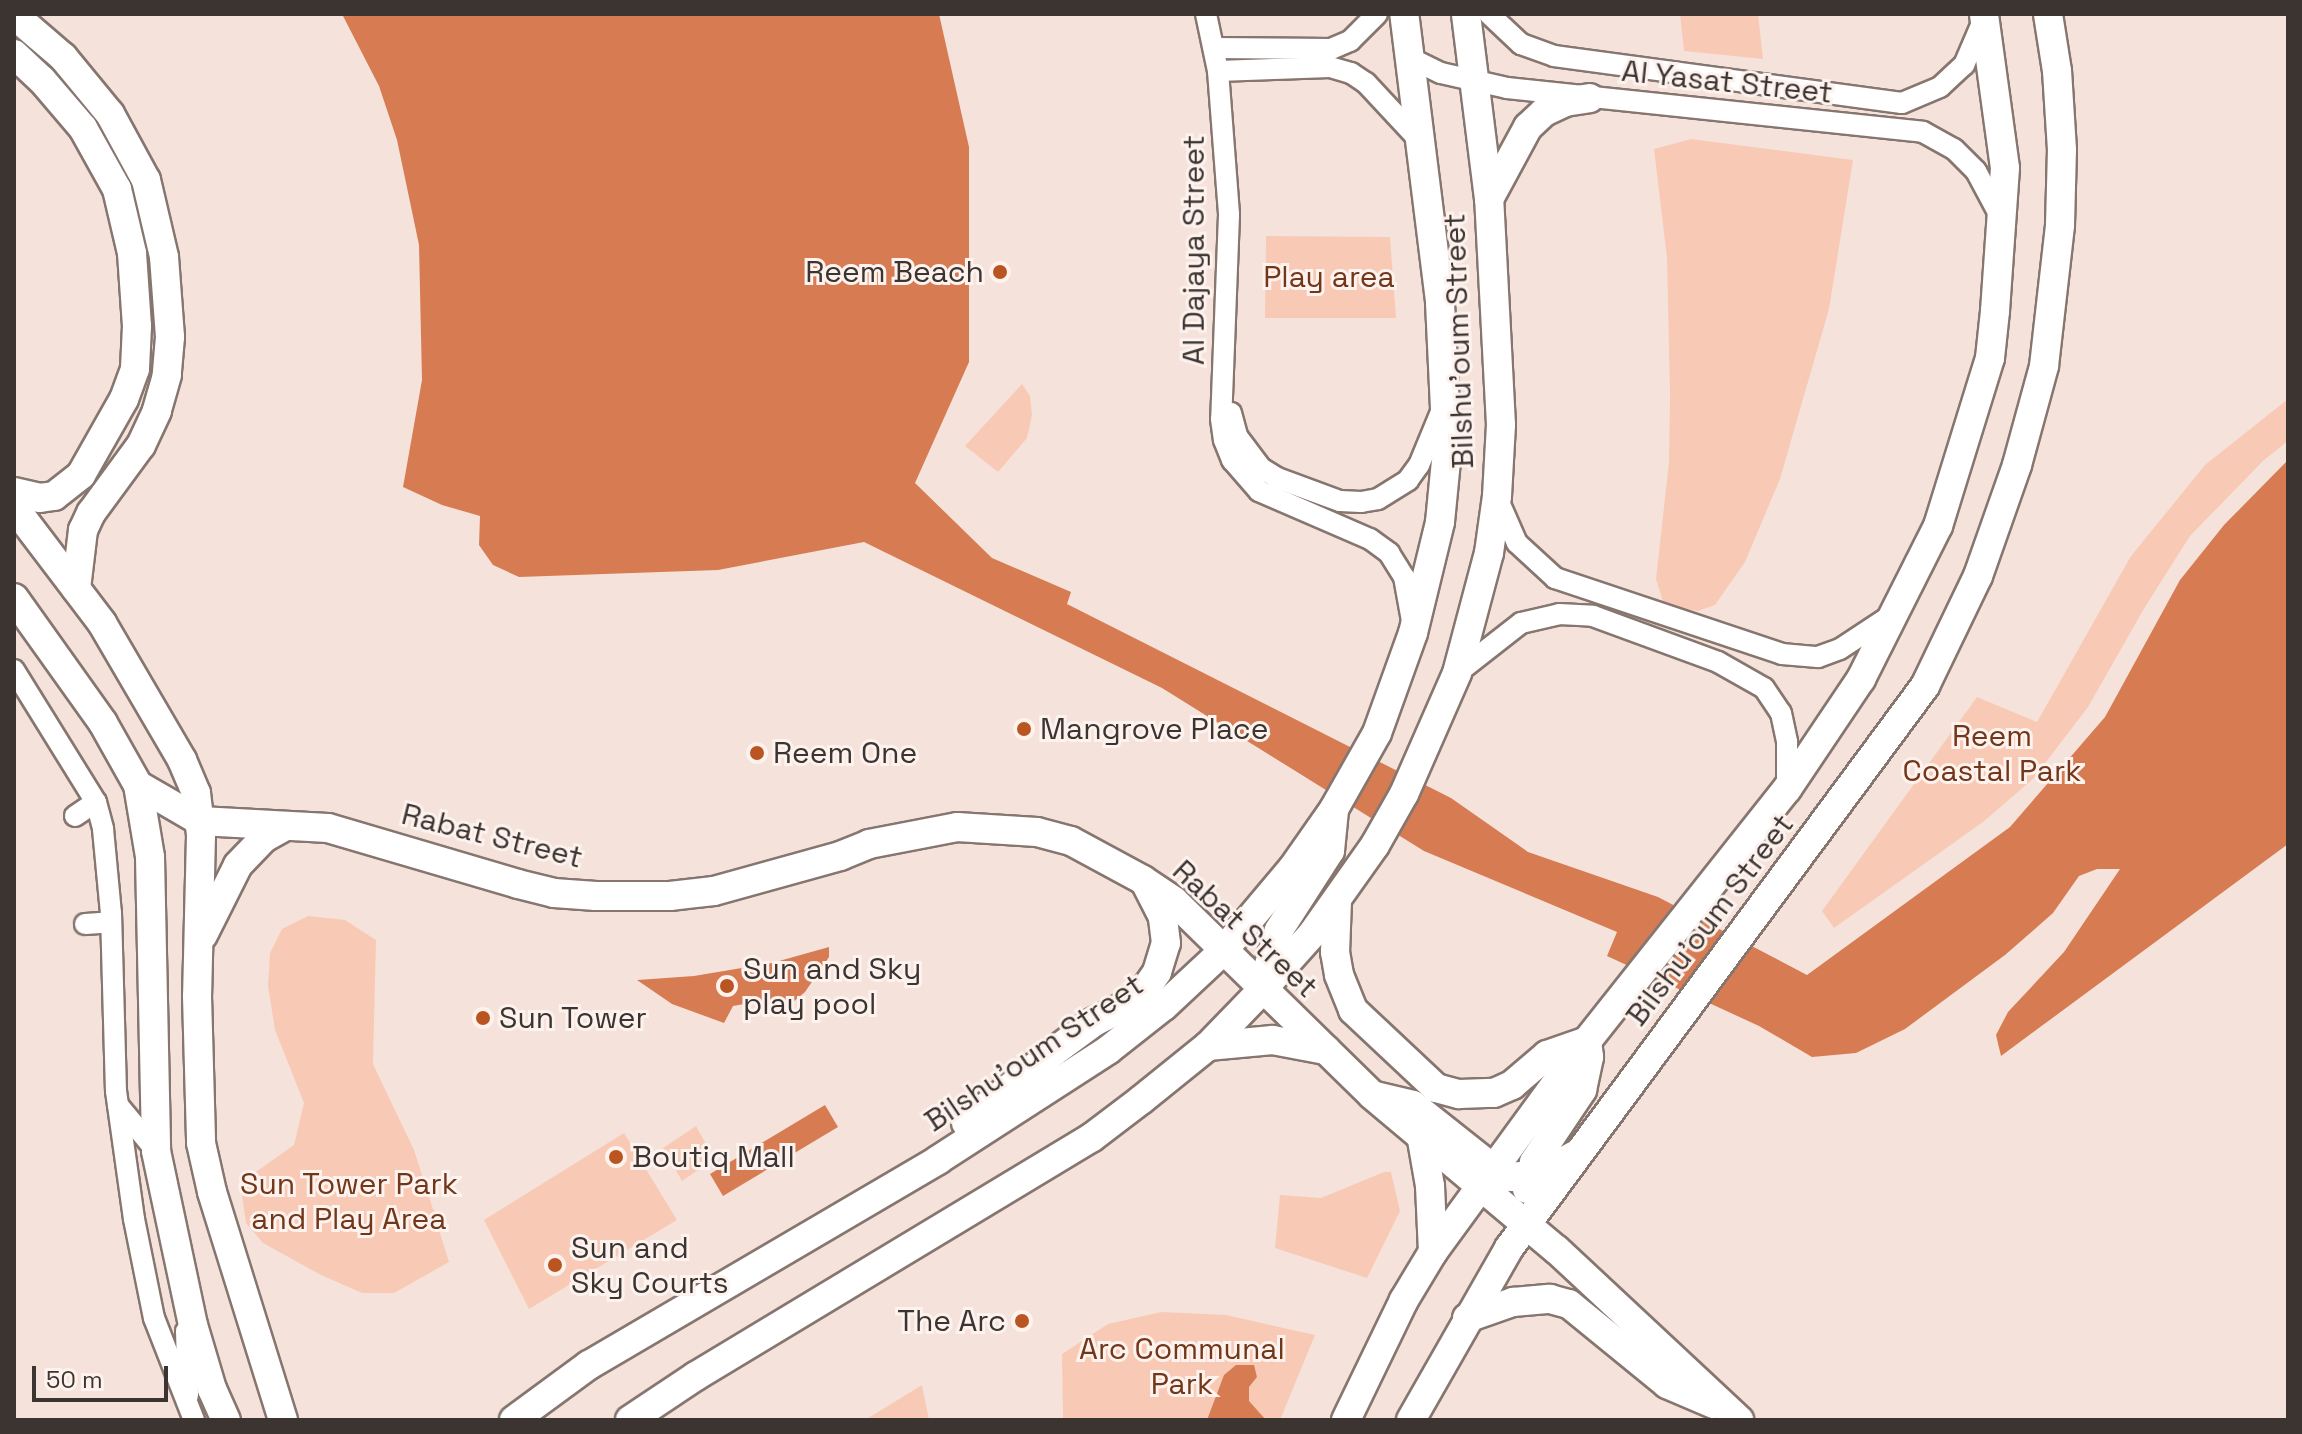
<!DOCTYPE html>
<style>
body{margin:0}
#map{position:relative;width:2302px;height:1434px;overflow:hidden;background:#f5e3db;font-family:"Space Grotesk",sans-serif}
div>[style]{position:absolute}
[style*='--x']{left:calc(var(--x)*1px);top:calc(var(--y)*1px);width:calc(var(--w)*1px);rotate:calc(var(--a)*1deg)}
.green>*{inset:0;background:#f8cab5}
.water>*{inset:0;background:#d77c52}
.roads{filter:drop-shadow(2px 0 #86766f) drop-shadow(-2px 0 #86766f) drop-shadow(0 2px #86766f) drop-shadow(0 -2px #86766f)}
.street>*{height:20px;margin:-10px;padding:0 10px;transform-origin:10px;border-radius:10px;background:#fff}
.secondary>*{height:28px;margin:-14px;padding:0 14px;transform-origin:14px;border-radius:14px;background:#fff}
.dots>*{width:22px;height:22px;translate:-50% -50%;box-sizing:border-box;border:4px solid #fdf2ed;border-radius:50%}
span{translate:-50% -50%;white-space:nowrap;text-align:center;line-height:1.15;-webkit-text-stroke:6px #fdf2ed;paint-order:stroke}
.street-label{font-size:30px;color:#3b3431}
.poi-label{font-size:30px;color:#3b3431}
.right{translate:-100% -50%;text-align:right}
.left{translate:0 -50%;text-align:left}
.park-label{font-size:30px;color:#723619}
.frame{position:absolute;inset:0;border:16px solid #3b3431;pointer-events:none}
.scale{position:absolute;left:32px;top:1366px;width:136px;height:36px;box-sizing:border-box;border:4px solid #3b3431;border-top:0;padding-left:10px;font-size:24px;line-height:28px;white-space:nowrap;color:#3b3431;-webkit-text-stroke:6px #fdf2ed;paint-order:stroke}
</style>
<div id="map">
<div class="green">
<i style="clip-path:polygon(1680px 14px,1758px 14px,1763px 59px,1684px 51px)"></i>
<i style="clip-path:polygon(1691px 139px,1853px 160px,1829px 309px,1780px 479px,1745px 562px,1715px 605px,1698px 611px,1664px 605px,1656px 579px,1669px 462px,1670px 395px,1667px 258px,1654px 149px)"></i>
<i style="clip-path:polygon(1266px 236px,1390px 237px,1396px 318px,1265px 318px)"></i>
<i style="clip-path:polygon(1022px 384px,1030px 396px,1032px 415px,1027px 438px,998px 472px,965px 446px)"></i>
<i style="clip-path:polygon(2288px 399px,2288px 441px,2264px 460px,2190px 536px,2145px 607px,2088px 707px,2033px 779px,1983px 822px,1834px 928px,1822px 911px,1977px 697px,2037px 722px,2131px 556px,2205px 465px)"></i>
<i style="clip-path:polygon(308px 916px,345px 920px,376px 940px,373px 1064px,414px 1150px,433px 1209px,438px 1214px,435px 1217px,449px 1262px,394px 1293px,362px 1293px,321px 1275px,263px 1243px,246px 1223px,242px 1196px,253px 1174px,294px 1145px,304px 1103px,275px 1030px,268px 986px,270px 953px,282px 929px)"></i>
<i style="clip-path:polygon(696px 1126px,714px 1159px,682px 1181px,663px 1148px)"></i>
<i style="clip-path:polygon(624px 1133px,677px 1220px,529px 1309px,484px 1220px)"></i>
<i style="clip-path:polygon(1384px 1172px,1391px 1172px,1400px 1211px,1367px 1278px,1275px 1248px,1280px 1195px,1321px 1198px)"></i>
<i style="clip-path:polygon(1161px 1312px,1226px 1315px,1315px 1335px,1280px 1420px,1063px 1420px,1062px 1354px,1108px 1324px)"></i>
<i style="clip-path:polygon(922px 1385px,929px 1420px,865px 1420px)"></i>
</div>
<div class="water">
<i style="clip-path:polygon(342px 14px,939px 14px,969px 147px,969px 362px,915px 483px,992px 558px,1071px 592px,1067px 604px,1451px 798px,1528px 852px,1658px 897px,1807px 975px,2010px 827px,2105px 717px,2180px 580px,2224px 525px,2288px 460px,2288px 844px,2001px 1056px,1996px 1035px,2008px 1012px,2064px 952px,2120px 869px,2097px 869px,2079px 876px,2053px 913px,2005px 955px,1905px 1029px,1856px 1053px,1812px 1057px,1759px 1026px,1607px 956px,1617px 932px,1424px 851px,1162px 688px,864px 542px,718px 570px,519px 577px,493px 565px,479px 545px,480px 516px,442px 505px,403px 487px,422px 380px,419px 245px,397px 140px,379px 86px)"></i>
<i style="clip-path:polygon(829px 947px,829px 957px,805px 992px,787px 1007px,761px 1001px,733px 1006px,724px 1023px,672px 1004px,637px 980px,694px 976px,772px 963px)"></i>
<i style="clip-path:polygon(825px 1105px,838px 1127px,723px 1196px,710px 1174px)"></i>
<i style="clip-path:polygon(1236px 1365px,1254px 1365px,1257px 1377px,1249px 1387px,1249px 1401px,1266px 1420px,1207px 1420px,1224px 1375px)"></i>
</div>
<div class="roads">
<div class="street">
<i style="--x:1206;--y:14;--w:58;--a:78.1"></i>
<i style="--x:1218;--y:71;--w:144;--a:85.6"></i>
<i style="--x:1229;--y:215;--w:204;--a:92.2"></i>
<i style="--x:1221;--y:419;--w:21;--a:82"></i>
<i style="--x:1224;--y:440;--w:22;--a:68"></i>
<i style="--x:1232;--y:460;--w:41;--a:48.9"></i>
<i style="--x:1259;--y:491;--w:121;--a:23.4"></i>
<i style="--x:1370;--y:539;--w:24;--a:36"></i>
<i style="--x:1389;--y:553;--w:28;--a:58"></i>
<i style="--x:1404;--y:577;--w:45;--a:79.7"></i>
<i style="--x:1489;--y:14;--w:44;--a:43.2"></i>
<i style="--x:1521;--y:44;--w:35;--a:20"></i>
<i style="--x:1554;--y:56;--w:351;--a:7.7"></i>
<i style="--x:1902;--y:103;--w:41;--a:-22.8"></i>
<i style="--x:1940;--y:87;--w:33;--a:-43"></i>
<i style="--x:1964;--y:65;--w:53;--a:-66.8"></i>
<i style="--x:1214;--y:48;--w:117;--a:0.5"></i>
<i style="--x:1331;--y:49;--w:21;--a:-23"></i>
<i style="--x:1350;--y:41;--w:38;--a:-45"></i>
<i style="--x:1410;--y:58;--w:34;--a:26"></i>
<i style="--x:1441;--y:73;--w:68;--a:12.8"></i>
<i style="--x:1507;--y:88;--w:418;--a:6"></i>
<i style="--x:1923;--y:132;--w:35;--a:29"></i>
<i style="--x:1954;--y:149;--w:31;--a:45"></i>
<i style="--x:1976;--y:171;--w:51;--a:61.9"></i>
<i style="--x:1218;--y:71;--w:112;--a:-2"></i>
<i style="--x:1330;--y:67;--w:22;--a:16"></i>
<i style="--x:1351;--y:73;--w:18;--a:34"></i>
<i style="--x:1366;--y:83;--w:79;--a:47"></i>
<i style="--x:1231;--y:413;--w:24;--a:75"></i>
<i style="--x:1237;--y:436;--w:40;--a:53"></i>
<i style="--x:1261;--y:468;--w:19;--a:32"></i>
<i style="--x:1277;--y:478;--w:67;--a:20.1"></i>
<i style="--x:1340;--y:501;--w:21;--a:3"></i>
<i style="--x:1361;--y:502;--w:17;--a:-10"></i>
<i style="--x:1378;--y:499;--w:36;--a:-32"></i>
<i style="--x:1408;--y:480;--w:19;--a:-54"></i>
<i style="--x:1419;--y:465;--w:57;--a:-67.5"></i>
<i style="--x:1499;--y:502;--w:45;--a:66.3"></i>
<i style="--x:1517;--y:543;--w:52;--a:42.6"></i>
<i style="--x:1555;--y:578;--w:239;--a:18.5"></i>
<i style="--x:1782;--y:654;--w:36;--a:5"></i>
<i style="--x:1818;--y:657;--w:23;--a:-20"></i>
<i style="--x:1840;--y:649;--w:64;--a:-33.4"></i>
<i style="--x:14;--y:670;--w:155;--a:58.2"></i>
<i style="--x:96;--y:802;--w:28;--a:75"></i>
<i style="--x:103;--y:829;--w:84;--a:84.6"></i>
<i style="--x:111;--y:913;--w:178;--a:88.4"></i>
<i style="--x:116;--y:1091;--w:129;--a:82"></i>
<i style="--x:134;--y:1219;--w:101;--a:78.6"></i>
<i style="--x:154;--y:1318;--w:110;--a:68.6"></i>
<i style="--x:1457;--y:673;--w:81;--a:-38"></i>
<i style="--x:1521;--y:623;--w:39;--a:-13"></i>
<i style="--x:1559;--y:614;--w:34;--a:3"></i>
<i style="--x:1593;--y:616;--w:133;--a:20.2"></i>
<i style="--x:1718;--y:662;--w:53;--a:29.5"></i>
<i style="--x:1764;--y:688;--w:30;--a:56"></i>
<i style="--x:1781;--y:713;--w:30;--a:78"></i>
<i style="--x:1787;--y:742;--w:47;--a:90"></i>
<i style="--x:75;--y:816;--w:25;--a:-34"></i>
<i style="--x:85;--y:924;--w:26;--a:-4"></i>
<i style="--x:118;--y:1105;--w:60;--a:50.4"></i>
<i style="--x:186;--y:1331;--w:64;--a:88.2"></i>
</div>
<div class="secondary">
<i style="--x:14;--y:15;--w:65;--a:40.6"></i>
<i style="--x:63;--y:57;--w:74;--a:50.5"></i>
<i style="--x:110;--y:114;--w:75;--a:61.4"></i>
<i style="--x:146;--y:180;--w:79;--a:76.8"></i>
<i style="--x:164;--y:257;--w:80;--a:85.7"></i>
<i style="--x:170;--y:337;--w:38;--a:95"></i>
<i style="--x:167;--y:375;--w:37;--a:106"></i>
<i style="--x:157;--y:411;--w:38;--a:115"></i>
<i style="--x:141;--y:445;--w:84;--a:126.3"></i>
<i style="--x:91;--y:513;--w:19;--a:115"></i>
<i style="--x:83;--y:530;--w:59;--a:96.8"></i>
<i style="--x:14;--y:54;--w:38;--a:43"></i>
<i style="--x:42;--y:80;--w:63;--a:49.5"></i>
<i style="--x:83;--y:128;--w:70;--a:60.9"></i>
<i style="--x:117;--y:189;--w:66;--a:76.8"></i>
<i style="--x:132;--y:253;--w:73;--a:86.1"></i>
<i style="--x:137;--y:326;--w:43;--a:92.7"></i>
<i style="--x:135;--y:369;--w:32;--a:110"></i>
<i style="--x:124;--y:399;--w:87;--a:119.5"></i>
<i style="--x:81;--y:475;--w:34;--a:142"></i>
<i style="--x:54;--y:496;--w:14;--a:172"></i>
<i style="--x:40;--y:498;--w:27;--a:-167"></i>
<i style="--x:1489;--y:199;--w:82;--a:-61.6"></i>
<i style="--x:1528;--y:127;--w:22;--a:-43"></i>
<i style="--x:1544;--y:112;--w:23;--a:-25"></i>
<i style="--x:1565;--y:102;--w:25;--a:-9"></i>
<i style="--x:14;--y:507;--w:146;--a:52.8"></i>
<i style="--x:102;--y:623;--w:159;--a:59.7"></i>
<i style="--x:182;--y:760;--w:36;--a:67"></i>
<i style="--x:196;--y:793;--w:42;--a:83.2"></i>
<i style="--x:201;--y:835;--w:161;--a:91.4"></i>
<i style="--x:197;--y:996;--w:147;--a:88.4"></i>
<i style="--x:201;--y:1143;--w:50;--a:77.3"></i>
<i style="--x:212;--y:1192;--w:239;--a:72.7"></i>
<i style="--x:14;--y:598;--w:153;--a:54.5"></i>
<i style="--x:103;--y:723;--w:71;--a:60.6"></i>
<i style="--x:138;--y:785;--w:73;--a:80.5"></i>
<i style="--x:150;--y:857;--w:294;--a:88.8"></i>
<i style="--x:156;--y:1151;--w:178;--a:78"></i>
<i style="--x:193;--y:1325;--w:67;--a:73.5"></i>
<i style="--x:212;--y:1389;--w:34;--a:66"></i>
<i style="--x:138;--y:785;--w:72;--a:30.1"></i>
<i style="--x:200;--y:821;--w:128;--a:3.1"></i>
<i style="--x:328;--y:828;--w:198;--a:16.4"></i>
<i style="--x:518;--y:884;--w:37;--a:14"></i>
<i style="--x:554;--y:893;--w:42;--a:4.1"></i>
<i style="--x:596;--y:896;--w:74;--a:0"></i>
<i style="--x:670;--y:896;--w:44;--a:-6.5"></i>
<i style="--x:714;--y:891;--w:131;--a:-15.5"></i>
<i style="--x:840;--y:856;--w:31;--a:-22"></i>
<i style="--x:869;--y:844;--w:90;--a:-10.9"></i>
<i style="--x:957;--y:827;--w:80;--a:3.6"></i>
<i style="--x:1037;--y:832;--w:35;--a:15"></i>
<i style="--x:1071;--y:841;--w:82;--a:28.4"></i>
<i style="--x:1143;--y:880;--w:37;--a:34"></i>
<i style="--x:1174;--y:901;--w:277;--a:44.4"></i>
<i style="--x:1372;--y:1095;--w:241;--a:40"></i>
<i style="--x:1557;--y:1250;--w:249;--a:43"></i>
<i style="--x:1337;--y:901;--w:51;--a:92.2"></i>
<i style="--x:1335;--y:952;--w:23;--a:80"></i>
<i style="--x:1339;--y:975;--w:38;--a:68"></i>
<i style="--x:1353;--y:1010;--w:114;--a:43.2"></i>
<i style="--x:1436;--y:1088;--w:24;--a:15"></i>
<i style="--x:1459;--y:1094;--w:35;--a:-2"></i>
<i style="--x:1494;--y:1093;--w:20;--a:-24"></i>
<i style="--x:1512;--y:1085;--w:46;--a:-40.6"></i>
<i style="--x:1547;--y:1055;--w:42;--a:-19.3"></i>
<i style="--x:203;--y:935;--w:78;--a:-63.4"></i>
<i style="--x:238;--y:865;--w:37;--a:-46"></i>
<i style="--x:264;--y:838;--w:21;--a:-29"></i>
<i style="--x:1262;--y:989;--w:61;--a:-73.9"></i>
<i style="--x:1279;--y:930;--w:94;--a:-57.2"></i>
<i style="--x:1330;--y:851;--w:41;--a:-84.4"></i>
<i style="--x:1208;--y:1046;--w:65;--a:-5.3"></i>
<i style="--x:1273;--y:1040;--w:54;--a:10.7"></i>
<i style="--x:1375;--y:1096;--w:39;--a:13"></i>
<i style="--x:1413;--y:1105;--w:105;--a:38.4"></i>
<i style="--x:1495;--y:1170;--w:17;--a:24"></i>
<i style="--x:1511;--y:1177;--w:30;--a:-6"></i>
<i style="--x:1541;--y:1174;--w:39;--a:-29"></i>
<i style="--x:966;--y:1123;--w:111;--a:-39.1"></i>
<i style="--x:1052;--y:1053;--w:52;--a:-36.4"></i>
<i style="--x:1094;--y:1022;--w:33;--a:-27"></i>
<i style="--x:1123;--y:1007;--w:30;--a:-40"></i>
<i style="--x:1146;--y:988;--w:19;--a:-55"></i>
<i style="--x:1157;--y:972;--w:30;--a:-73"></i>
<i style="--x:1166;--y:943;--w:26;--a:-97"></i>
<i style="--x:1163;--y:917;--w:37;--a:-117"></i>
<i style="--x:1422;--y:1140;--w:47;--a:80.1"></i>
<i style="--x:1430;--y:1186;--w:66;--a:87.4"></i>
<i style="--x:1527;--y:1189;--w:28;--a:-75"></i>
<i style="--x:1534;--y:1162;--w:87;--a:-56.3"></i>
<i style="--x:1582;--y:1090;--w:34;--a:-78"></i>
<i style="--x:1589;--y:1057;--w:16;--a:-97"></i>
<i style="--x:1467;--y:1318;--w:49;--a:-19.2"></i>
<i style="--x:1513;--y:1302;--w:37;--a:-5"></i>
<i style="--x:1550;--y:1299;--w:20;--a:15"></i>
<i style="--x:1569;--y:1304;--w:127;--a:39.2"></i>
<i style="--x:1667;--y:1384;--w:51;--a:23.1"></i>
<i style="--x:514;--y:1420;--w:93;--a:-36.3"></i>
<i style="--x:589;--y:1365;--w:405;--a:-30.4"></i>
<i style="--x:938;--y:1160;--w:202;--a:-32.9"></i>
<i style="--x:1108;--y:1050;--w:71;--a:-38.2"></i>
<i style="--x:1164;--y:1006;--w:79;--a:-43"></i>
<i style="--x:1222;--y:952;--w:109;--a:-49.9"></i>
<i style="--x:1292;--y:869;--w:73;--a:-55"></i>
<i style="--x:1334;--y:809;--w:87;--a:-60.5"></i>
<i style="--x:1377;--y:733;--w:106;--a:-70.2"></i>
<i style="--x:1413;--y:633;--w:114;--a:-76.3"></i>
<i style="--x:1440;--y:522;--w:71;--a:-84.4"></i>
<i style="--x:1447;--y:451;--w:150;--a:-92.7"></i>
<i style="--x:1440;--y:301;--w:289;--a:-97.1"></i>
<i style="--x:630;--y:1420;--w:79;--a:-33.7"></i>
<i style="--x:696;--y:1376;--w:461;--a:-31.1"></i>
<i style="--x:1091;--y:1138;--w:63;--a:-37.2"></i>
<i style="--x:1141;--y:1100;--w:86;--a:-38.9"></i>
<i style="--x:1208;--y:1046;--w:78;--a:-46"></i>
<i style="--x:1262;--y:990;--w:75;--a:-48.2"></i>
<i style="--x:1312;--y:934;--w:109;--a:-54.7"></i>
<i style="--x:1375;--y:845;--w:59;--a:-60.4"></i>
<i style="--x:1404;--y:794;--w:132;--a:-66.3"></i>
<i style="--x:1457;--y:673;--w:124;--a:-75.1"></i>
<i style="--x:1489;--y:553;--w:58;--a:-82"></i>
<i style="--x:1497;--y:496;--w:71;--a:-86.8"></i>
<i style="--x:1501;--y:425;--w:226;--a:-93"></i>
<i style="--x:1489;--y:199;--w:186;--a:-97.1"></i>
<i style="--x:1346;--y:1420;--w:133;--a:-64.2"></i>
<i style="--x:1404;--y:1300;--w:56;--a:-58.9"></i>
<i style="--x:1433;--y:1252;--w:261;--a:-53.9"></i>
<i style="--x:1587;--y:1041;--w:322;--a:-51.6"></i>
<i style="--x:1787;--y:789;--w:133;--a:-56.1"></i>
<i style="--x:1861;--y:679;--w:171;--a:-63.3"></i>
<i style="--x:1938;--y:526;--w:176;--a:-72.8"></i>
<i style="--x:1990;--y:358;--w:47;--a:-83.9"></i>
<i style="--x:1995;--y:311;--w:143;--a:-86"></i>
<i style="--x:2005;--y:168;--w:155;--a:-97.8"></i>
<i style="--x:1411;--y:1420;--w:198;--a:-60.3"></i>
<i style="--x:1509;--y:1248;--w:699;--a:-53.49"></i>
<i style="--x:1925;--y:686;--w:122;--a:-64.3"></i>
<i style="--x:1978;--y:576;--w:118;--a:-70.6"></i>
<i style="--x:2017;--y:465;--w:103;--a:-74.7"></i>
<i style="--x:2044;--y:366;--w:142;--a:-83.5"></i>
<i style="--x:2060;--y:225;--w:75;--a:-88.5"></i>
<i style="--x:2062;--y:150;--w:79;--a:-93.6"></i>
<i style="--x:2057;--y:71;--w:58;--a:-99"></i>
</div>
</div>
<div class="dots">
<i style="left:1000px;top:272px;background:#ba5521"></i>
<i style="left:1024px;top:729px;background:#ba5521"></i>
<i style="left:757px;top:753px;background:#ba5521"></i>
<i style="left:727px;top:986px;background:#ba5521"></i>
<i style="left:483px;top:1018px;background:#ba5521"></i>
<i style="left:616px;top:1157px;background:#ba5521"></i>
<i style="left:555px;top:1265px;background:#ba5521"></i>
<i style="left:1022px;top:1321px;background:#ba5521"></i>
</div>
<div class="street-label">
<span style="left:1727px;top:82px;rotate:6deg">Al Yasat Street</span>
<span style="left:1194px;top:250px;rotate:-90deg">Al Dajaya Street</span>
<span style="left:1459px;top:341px;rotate:-92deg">Bilshu'oum Street</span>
<span style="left:492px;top:836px;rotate:14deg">Rabat Street</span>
<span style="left:1710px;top:920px;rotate:-53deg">Bilshu'oum Street</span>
<span style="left:1245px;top:929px;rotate:43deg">Rabat Street</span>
<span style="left:1034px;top:1053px;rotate:-34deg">Bilshu'oum Street</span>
</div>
<div class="poi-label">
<span class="right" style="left:984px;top:272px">Reem Beach</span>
<span class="left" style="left:1040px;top:729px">Mangrove Place</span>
<span class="left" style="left:773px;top:753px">Reem One</span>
<span class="left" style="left:743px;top:986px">Sun and Sky<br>play pool</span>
<span class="left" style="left:499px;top:1018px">Sun Tower</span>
<span class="left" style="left:632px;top:1157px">Boutiq Mall</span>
<span class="left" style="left:571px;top:1265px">Sun and<br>Sky Courts</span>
<span class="right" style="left:1006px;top:1321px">The Arc</span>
</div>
<div class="park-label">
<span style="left:1329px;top:277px">Play area</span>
<span style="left:1992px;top:753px">Reem<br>Coastal Park</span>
<span style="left:349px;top:1201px">Sun Tower Park<br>and Play Area</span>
<span style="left:1182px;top:1366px">Arc Communal<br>Park</span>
</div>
<div class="frame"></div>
<div class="scale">50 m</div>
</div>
